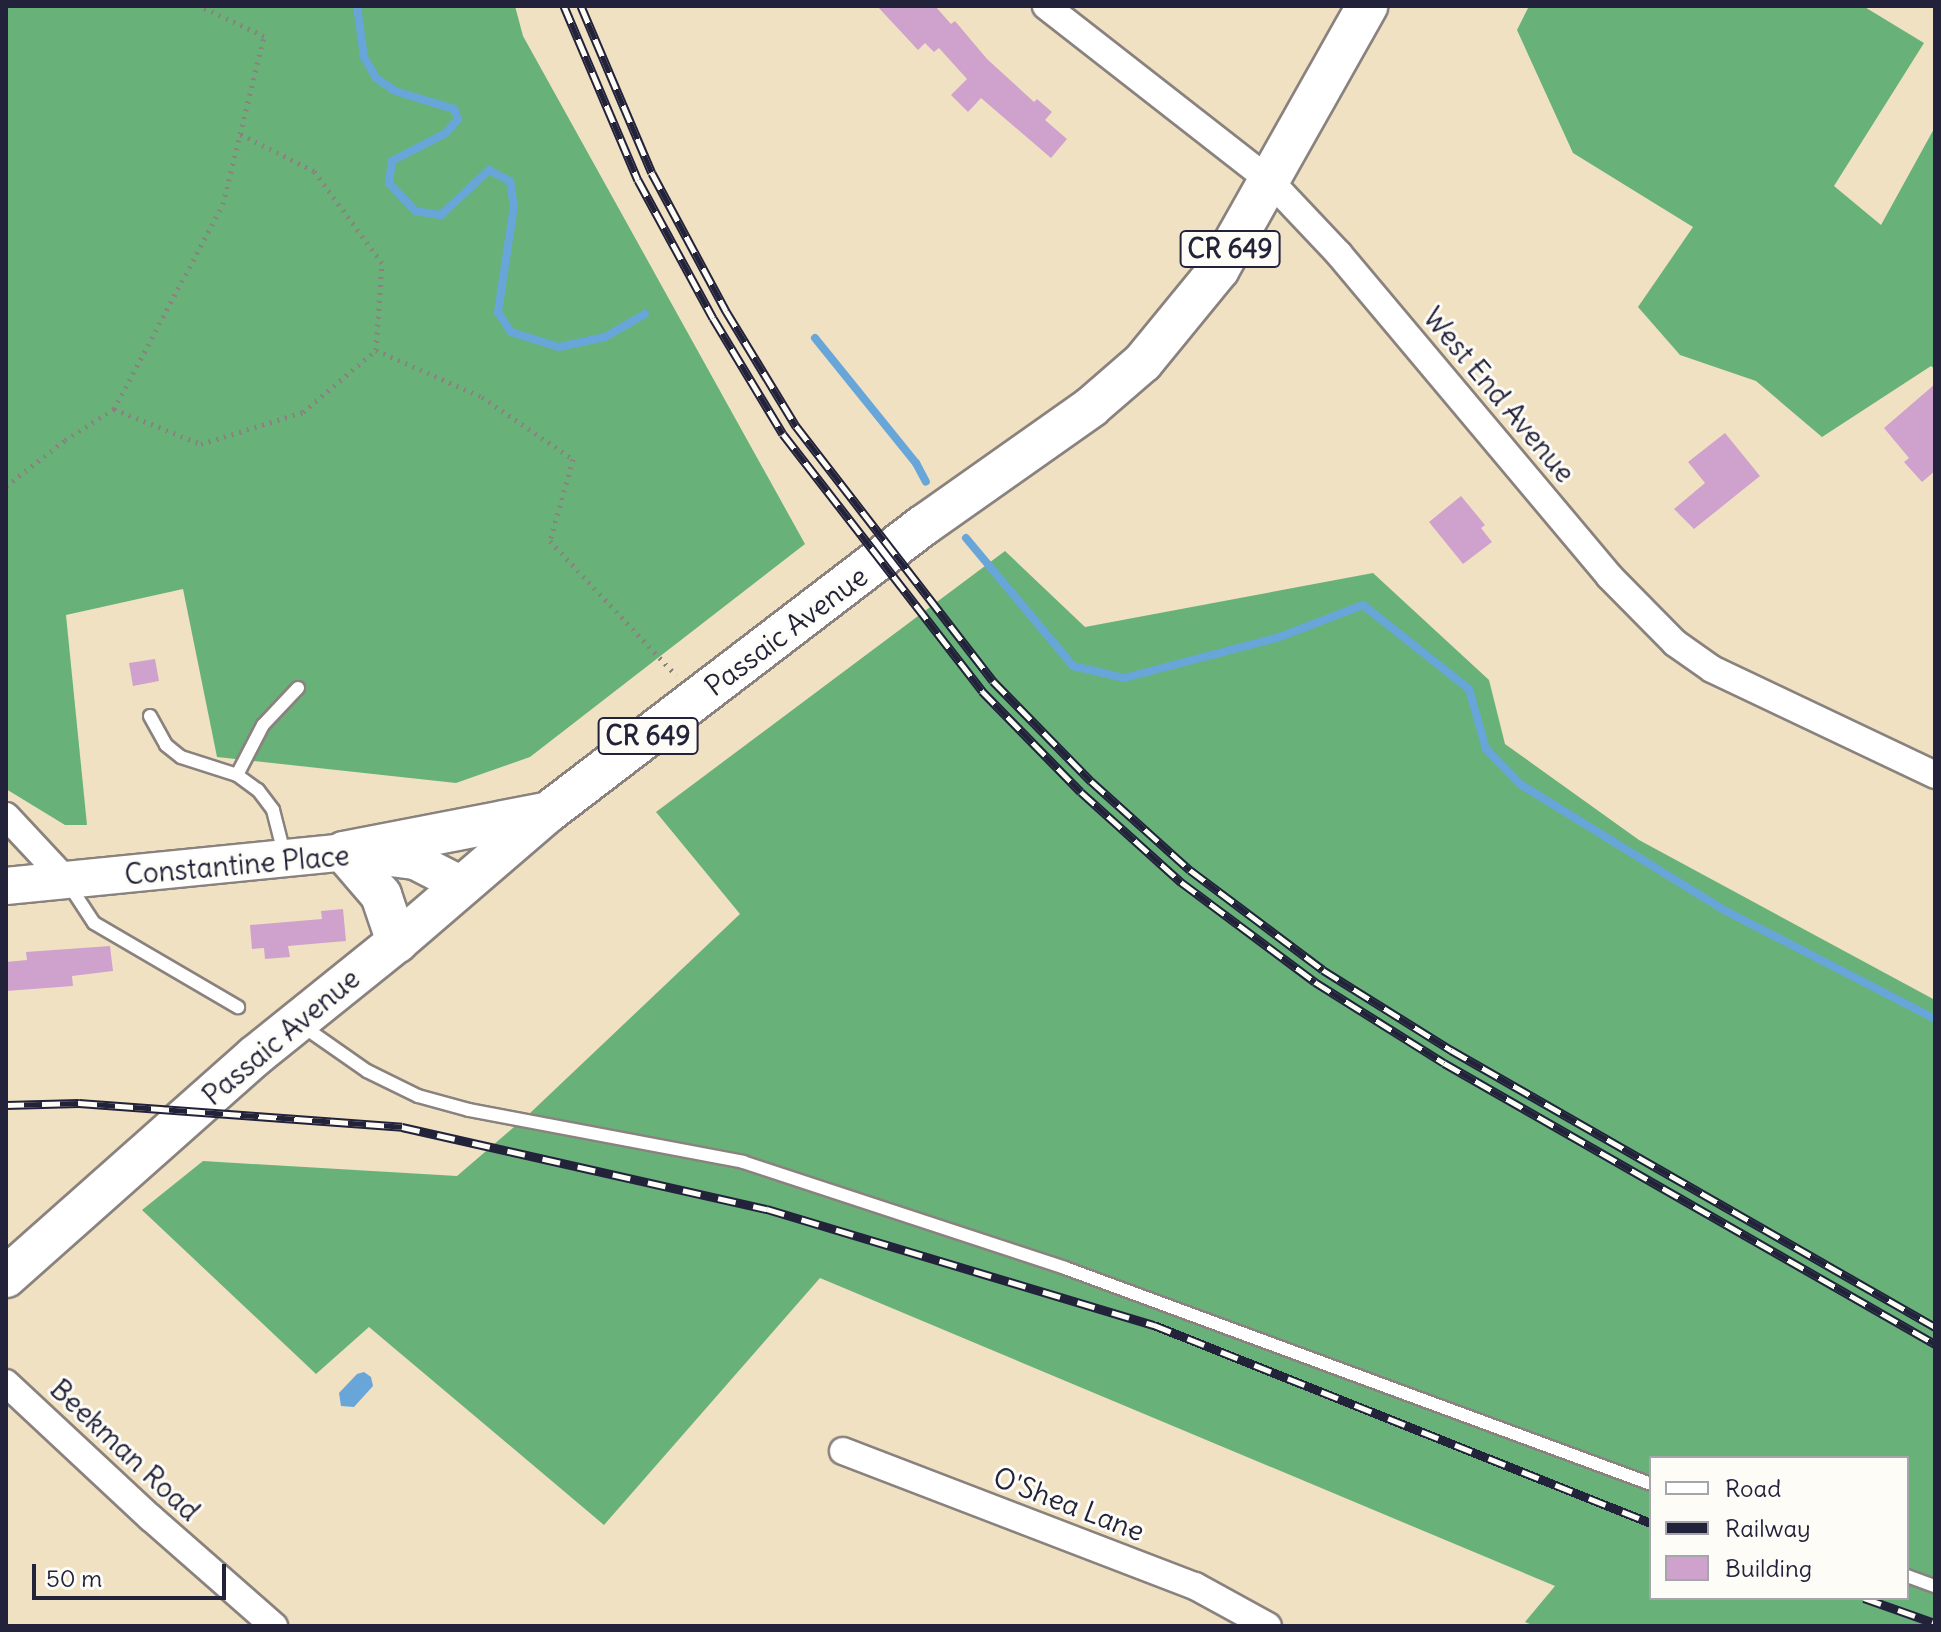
<!DOCTYPE html>
<style>
body{margin:0}
#map{position:relative;width:1941px;height:1632px;overflow:hidden;background:#f0e1c2;font-family:Delius,sans-serif}
div>[style]{position:absolute}
[style*='--x']{left:calc(var(--x)*1px);top:calc(var(--y)*1px);width:calc(var(--w)*1px);rotate:calc(var(--a)*1deg)}
.forest>*{inset:0;background:#68b27a}
.water>*{inset:0;background:#68a6da}
.stream>*{height:8px;margin:-4px;padding:0 4px;transform-origin:4px;border-radius:4px;background:#68a6da}
.building>*{inset:0;background:#cfa2cd}
.path>*{height:5px;margin-top:-2.5px;transform-origin:0;background:repeating-linear-gradient(90deg,#89827e 0 2px,transparent 0 8px)}
.roads{filter:drop-shadow(2px 0 #89827e) drop-shadow(-2px 0 #89827e) drop-shadow(0 2px #89827e) drop-shadow(0 -2px #89827e)}
.lane>*{height:12px;margin:-6px;padding:0 6px;transform-origin:6px;border-radius:6px;background:#fff}
.street>*{height:26px;margin:-13px;padding:0 13px;transform-origin:13px;border-radius:13px;background:#fff}
.secondary>*{height:36px;margin:-18px;padding:0 18px;transform-origin:18px;border-radius:18px;background:#fff}
.primary>*{height:40px;margin:-20px;padding:0 20px;transform-origin:20px;border-radius:20px;background:#fff}
.rail>*{height:9px;margin-top:-4.5px;transform-origin:0;background:repeating-linear-gradient(90deg,#fdfcf7 0 18px,#22223b 0 36px);box-sizing:border-box;border-block:2px solid #22223b}
span{translate:-50% -50%;white-space:nowrap;text-align:center;line-height:1.15;-webkit-text-stroke:6px #fdfcf7;paint-order:stroke}
.shield-label span{padding:2px 6px;background:#fdfcf7;border:2px solid;border-radius:6px;-webkit-text-stroke-width:0}
.shield-label{font-size:26px;color:#22223b;font-weight:700}
.street-label{font-size:28px;color:#22223b}
.frame{position:absolute;inset:0;border:8px solid #22223b;pointer-events:none}
.legend{position:absolute;left:1649px;top:1456px;width:260px;height:144px;box-sizing:border-box;background:#fdfcf7;border:2px solid #a5a5ac;margin:0;padding:10px 14px;list-style:none;font-size:24px;color:#22223b}
.legend li{display:flex;align-items:center;gap:16px;height:40px}
.legend b{width:40px;border:2px solid #a5a5ac}
.scale{position:absolute;left:32px;top:1564px;width:194px;height:36px;box-sizing:border-box;border:4px solid #22223b;border-top:0;padding-left:10px;font-size:24px;line-height:28px;white-space:nowrap;color:#22223b;-webkit-text-stroke:6px #fdfcf7;paint-order:stroke}
</style>
<div id="map">
<div class="forest">
<i style="clip-path:polygon(6px 6px,515px 6px,523px 36px,805px 544px,530px 757px,456px 783px,217px 757px,183px 589px,66px 615px,87px 825px,65px 825px,6px 789px)"></i>
<i style="clip-path:polygon(1529px 6px,1863px 6px,1924px 43px,1834px 186px,1881px 225px,1935px 127px,1935px 369px,1931px 366px,1822px 437px,1756px 381px,1680px 355px,1638px 307px,1693px 227px,1573px 153px,1517px 30px)"></i>
<i style="clip-path:polygon(evenodd,1005px 551px,1085px 627px,1373px 573px,1489px 680px,1505px 744px,1639px 840px,1935px 1000px,1935px 1626px,1535px 1626px,1525px 1622px,1555px 1586px,820px 1278px,604px 1525px,369px 1327px,316px 1374px,142px 1210px,203px 1161px,457px 1176px,528px 1115px,740px 914px,656px 812px,1005px 551px,1651px 1458px,1907px 1458px,1907px 1598px,1651px 1598px,1651px 1458px)"></i>
</div>
<div class="water">
<i style="clip-path:polygon(364px 1372px,371px 1377px,373px 1386px,354px 1407px,341px 1406px,339px 1393px,357px 1374px)"></i>
</div>
<div class="stream">
<i style="--x:357;--y:6;--w:51;--a:82.2"></i>
<i style="--x:364;--y:57;--w:24;--a:60"></i>
<i style="--x:376;--y:78;--w:23;--a:34"></i>
<i style="--x:395;--y:91;--w:62;--a:17"></i>
<i style="--x:454;--y:109;--w:11;--a:68"></i>
<i style="--x:458;--y:119;--w:18;--a:131"></i>
<i style="--x:446;--y:133;--w:61;--a:152.6"></i>
<i style="--x:392;--y:161;--w:22;--a:98"></i>
<i style="--x:389;--y:183;--w:38;--a:47"></i>
<i style="--x:415;--y:211;--w:26;--a:9"></i>
<i style="--x:441;--y:215;--w:66;--a:-43.2"></i>
<i style="--x:489;--y:170;--w:24;--a:28"></i>
<i style="--x:510;--y:181;--w:25;--a:81"></i>
<i style="--x:514;--y:206;--w:107;--a:98.6"></i>
<i style="--x:498;--y:312;--w:24;--a:57"></i>
<i style="--x:511;--y:332;--w:50;--a:17.4"></i>
<i style="--x:559;--y:347;--w:47;--a:-12.3"></i>
<i style="--x:605;--y:337;--w:46;--a:-29.9"></i>
<i style="--x:815;--y:338;--w:161;--a:51.1"></i>
<i style="--x:916;--y:463;--w:21;--a:62"></i>
<i style="--x:966;--y:538;--w:167;--a:50.1"></i>
<i style="--x:1073;--y:666;--w:52;--a:13.2"></i>
<i style="--x:1124;--y:678;--w:158;--a:-14.7"></i>
<i style="--x:1277;--y:638;--w:92;--a:-21"></i>
<i style="--x:1363;--y:605;--w:135;--a:38.4"></i>
<i style="--x:1469;--y:689;--w:62;--a:74.2"></i>
<i style="--x:1486;--y:749;--w:49;--a:45.8"></i>
<i style="--x:1520;--y:784;--w:240;--a:31.7"></i>
<i style="--x:1724;--y:910;--w:237;--a:27.3"></i>
</div>
<div class="building">
<i style="clip-path:polygon(877px 6px,935px 6px,951px 24px,955px 21px,987px 59px,1034px 102px,1037px 99px,1052px 112px,1045px 120px,1067px 139px,1051px 158px,981px 98px,968px 112px,951px 95px,967px 79px,939px 48px,934px 52px,925px 43px,918px 50px)"></i>
<i style="clip-path:polygon(1935px 384px,1935px 471px,1922px 482px,1904px 462px,1909px 458px,1884px 428px)"></i>
<i style="clip-path:polygon(1725px 433px,1760px 476px,1694px 529px,1674px 509px,1705px 483px,1688px 462px)"></i>
<i style="clip-path:polygon(1461px 496px,1485px 525px,1481px 528px,1492px 542px,1463px 564px,1429px 522px)"></i>
<i style="clip-path:polygon(155px 659px,159px 681px,133px 686px,129px 663px)"></i>
<i style="clip-path:polygon(343px 909px,346px 941px,288px 946px,290px 957px,265px 959px,264px 948px,252px 949px,250px 925px,322px 919px,321px 911px)"></i>
<i style="clip-path:polygon(110px 946px,113px 971px,72px 976px,73px 986px,6px 991px,6px 962px,27px 960px,26px 952px)"></i>
</div>
<div class="path">
<i style="--x:376;--y:350;--w:116;--a:23.9"></i>
<i style="--x:482;--y:397;--w:110;--a:34.3"></i>
<i style="--x:573;--y:459;--w:85;--a:105.7"></i>
<i style="--x:550;--y:541;--w:184;--a:46.8"></i>
<i style="--x:114;--y:409;--w:94;--a:21.9"></i>
<i style="--x:201;--y:444;--w:107;--a:-17.4"></i>
<i style="--x:303;--y:412;--w:96;--a:-40.3"></i>
<i style="--x:376;--y:350;--w:87;--a:-86.1"></i>
<i style="--x:382;--y:263;--w:114;--a:-126.5"></i>
<i style="--x:314;--y:171;--w:83;--a:-153.4"></i>
<i style="--x:6;--y:486;--w:75;--a:-37.9"></i>
<i style="--x:65;--y:440;--w:58;--a:-32.3"></i>
<i style="--x:114;--y:409;--w:232;--a:-62"></i>
<i style="--x:223;--y:204;--w:173;--a:-76.3"></i>
<i style="--x:264;--y:36;--w:71;--a:-154.9"></i>
</div>
<div class="roads">
<div class="lane">
<i style="--x:150;--y:716;--w:33;--a:61"></i>
<i style="--x:166;--y:745;--w:19;--a:39"></i>
<i style="--x:181;--y:757;--w:59;--a:17.8"></i>
<i style="--x:237;--y:775;--w:26;--a:36"></i>
<i style="--x:258;--y:790;--w:25;--a:53"></i>
<i style="--x:273;--y:810;--w:49;--a:75.7"></i>
<i style="--x:237;--y:775;--w:56;--a:-62.5"></i>
<i style="--x:263;--y:725;--w:51;--a:-46.6"></i>
<i style="--x:69;--y:885;--w:45;--a:56.7"></i>
<i style="--x:94;--y:923;--w:167;--a:30.3"></i>
<i style="--x:304;--y:1027;--w:77;--a:34.9"></i>
<i style="--x:367;--y:1071;--w:57;--a:26.1"></i>
<i style="--x:418;--y:1096;--w:53;--a:15.4"></i>
<i style="--x:469;--y:1110;--w:279;--a:10.7"></i>
<i style="--x:743;--y:1162;--w:339;--a:18.2"></i>
<i style="--x:1065;--y:1268;--w:625;--a:20.23"></i>
<i style="--x:1907;--y:1576;--w:30;--a:20"></i>
</div>
<div class="street">
<i style="--x:1046;--y:6;--w:284;--a:38"></i>
<i style="--x:1270;--y:181;--w:100;--a:46.6"></i>
<i style="--x:1339;--y:254;--w:420;--a:50"></i>
<i style="--x:1609;--y:576;--w:94;--a:45.4"></i>
<i style="--x:1675;--y:643;--w:45;--a:35.1"></i>
<i style="--x:1712;--y:669;--w:247;--a:25.4"></i>
<i style="--x:6;--y:816;--w:86;--a:46.9"></i>
<i style="--x:6;--y:1383;--w:198;--a:43"></i>
<i style="--x:151;--y:1518;--w:164;--a:41.3"></i>
<i style="--x:843;--y:1451;--w:377;--a:21"></i>
<i style="--x:1195;--y:1586;--w:83;--a:28.7"></i>
</div>
<div class="secondary">
<i style="--x:6;--y:886;--w:340;--a:-5.7"></i>
<i style="--x:344;--y:852;--w:72;--a:7.2"></i>
<i style="--x:415;--y:861;--w:53;--a:27.1"></i>
</div>
<div class="primary">
<i style="--x:344;--y:852;--w:205;--a:-11"></i>
<i style="--x:344;--y:852;--w:57;--a:49.3"></i>
<i style="--x:381;--y:895;--w:50;--a:71.2"></i>
<i style="--x:6;--y:1277;--w:333;--a:-41.6"></i>
<i style="--x:255;--y:1056;--w:182;--a:-38.8"></i>
<i style="--x:397;--y:942;--w:198;--a:-40.7"></i>
<i style="--x:547;--y:813;--w:474;--a:-37.4"></i>
<i style="--x:924;--y:525;--w:204;--a:-35.2"></i>
<i style="--x:1091;--y:407;--w:69;--a:-40.9"></i>
<i style="--x:1143;--y:362;--w:120;--a:-50.7"></i>
<i style="--x:1219;--y:269;--w:302;--a:-60.6"></i>
</div>
</div>
<div class="rail">
<i style="--x:564;--y:6;--w:189;--a:67"></i>
<i style="--x:638;--y:180;--w:157;--a:61.5"></i>
<i style="--x:713;--y:318;--w:135;--a:58.9"></i>
<i style="--x:783;--y:434;--w:325;--a:52.2"></i>
<i style="--x:982;--y:691;--w:141;--a:45.6"></i>
<i style="--x:1081;--y:792;--w:135;--a:42"></i>
<i style="--x:1181;--y:882;--w:167;--a:36.7"></i>
<i style="--x:1315;--y:982;--w:152;--a:32.1"></i>
<i style="--x:1444;--y:1063;--w:566;--a:29.78"></i>
<i style="--x:581;--y:6;--w:181;--a:67"></i>
<i style="--x:652;--y:173;--w:157;--a:61.8"></i>
<i style="--x:726;--y:311;--w:135;--a:58.7"></i>
<i style="--x:796;--y:426;--w:322;--a:52.3"></i>
<i style="--x:993;--y:681;--w:140;--a:45.6"></i>
<i style="--x:1091;--y:781;--w:133;--a:42"></i>
<i style="--x:1190;--y:870;--w:166;--a:36.9"></i>
<i style="--x:1323;--y:970;--w:151;--a:32"></i>
<i style="--x:1451;--y:1050;--w:558;--a:29.78"></i>
<i style="--x:6;--y:1105;--w:73;--a:-1.6"></i>
<i style="--x:79;--y:1103;--w:324;--a:4.2"></i>
<i style="--x:402;--y:1127;--w:374;--a:12.7"></i>
<i style="--x:767;--y:1209;--w:404;--a:16.7"></i>
<i style="--x:1154;--y:1325;--w:535;--a:21.72"></i>
<i style="--x:1864;--y:1598;--w:75;--a:19.4"></i>
</div>
<div class="shield-label">
<span style="left:1230px;top:249px">CR 649</span>
<span style="left:648px;top:736px">CR 649</span>
</div>
<div class="street-label">
<span style="left:1499px;top:395px;rotate:50deg">West End Avenue</span>
<span style="left:786px;top:631px;rotate:-37deg">Passaic Avenue</span>
<span style="left:237px;top:865px;rotate:-5deg">Constantine Place</span>
<span style="left:281px;top:1037px;rotate:-40deg">Passaic Avenue</span>
<span style="left:125px;top:1450px;rotate:43deg">Beekman Road</span>
<span style="left:1069px;top:1504px;rotate:21deg">O'Shea Lane</span>
</div>
<div class="frame"></div>
<ul class="legend">
<li><b style="height:10px;background:#fff"></b>Road</li>
<li><b style="height:10px;background:#22223b"></b>Railway</li>
<li><b style="height:22px;background:#cfa2cd"></b>Building</li>
</ul>
<div class="scale">50 m</div>
</div>
